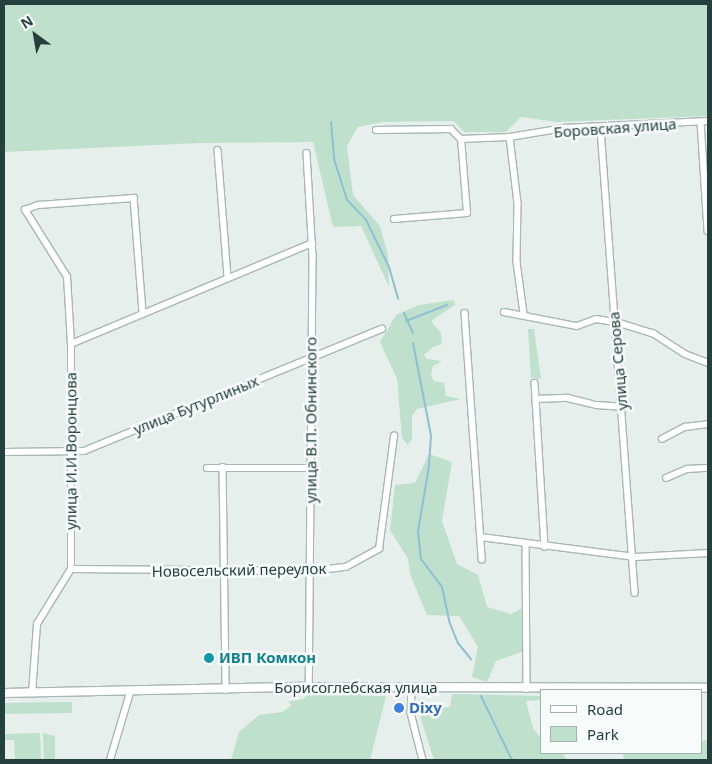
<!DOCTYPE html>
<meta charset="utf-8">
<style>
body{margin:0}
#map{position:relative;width:712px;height:764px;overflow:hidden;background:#e6efec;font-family:"Noto Sans",sans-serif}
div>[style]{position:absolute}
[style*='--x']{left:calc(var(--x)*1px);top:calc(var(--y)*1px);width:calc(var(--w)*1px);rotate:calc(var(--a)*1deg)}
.green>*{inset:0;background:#bfe0cc}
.stream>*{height:2px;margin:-1px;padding:0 1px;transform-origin:1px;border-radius:1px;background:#8ec0d4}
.roads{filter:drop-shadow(1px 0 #a8b7b4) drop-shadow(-1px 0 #a8b7b4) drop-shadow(0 1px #a8b7b4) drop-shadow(0 -1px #a8b7b4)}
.street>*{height:5.5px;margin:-2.75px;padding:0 2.75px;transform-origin:2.75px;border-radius:2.75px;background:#fff}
.secondary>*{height:8px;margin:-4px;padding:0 4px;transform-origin:4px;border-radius:4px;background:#fff}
.dots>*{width:14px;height:14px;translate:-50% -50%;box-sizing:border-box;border:2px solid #f7fbf9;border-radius:50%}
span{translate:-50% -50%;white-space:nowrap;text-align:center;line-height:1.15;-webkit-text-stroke:5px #f7fbf9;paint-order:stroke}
.street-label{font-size:15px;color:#24413d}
.culture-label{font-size:15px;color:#0d838f;font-weight:700}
.left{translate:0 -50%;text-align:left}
.shop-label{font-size:15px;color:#366cbe;font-weight:700}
.frame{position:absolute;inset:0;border:5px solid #24413d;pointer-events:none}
.legend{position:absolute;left:540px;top:689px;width:162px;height:65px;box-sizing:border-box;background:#f7fbf9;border:1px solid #a3b1ae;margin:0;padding:6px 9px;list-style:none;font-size:15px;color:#24413d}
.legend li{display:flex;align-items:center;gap:10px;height:25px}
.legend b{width:25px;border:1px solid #a3b1ae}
.north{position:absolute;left:10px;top:10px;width:50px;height:50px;-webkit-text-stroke:4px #f7fbf9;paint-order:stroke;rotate:328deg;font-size:14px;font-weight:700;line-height:20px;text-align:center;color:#24413d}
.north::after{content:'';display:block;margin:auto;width:18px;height:22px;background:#24413d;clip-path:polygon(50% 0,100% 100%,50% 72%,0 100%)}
</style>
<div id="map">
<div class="green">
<i style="clip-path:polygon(4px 4px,708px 4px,708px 116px,556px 122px,521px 117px,506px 132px,464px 132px,454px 121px,383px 122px,358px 127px,347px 146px,353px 195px,380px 226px,388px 255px,389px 287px,361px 226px,333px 227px,313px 142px,200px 143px,4px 152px)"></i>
<i style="clip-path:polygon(454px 300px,455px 305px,431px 321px,441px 333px,442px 344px,433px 347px,424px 355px,427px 359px,442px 361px,433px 366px,431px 375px,434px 381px,444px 383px,446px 396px,461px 399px,417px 409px,412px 416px,412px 439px,408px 445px,402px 438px,397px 379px,380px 342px,396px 315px,419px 305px)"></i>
<i style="clip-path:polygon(528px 329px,534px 329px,541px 379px,531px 378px)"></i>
<i style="clip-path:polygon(429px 454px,452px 462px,442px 521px,457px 564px,478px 575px,487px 607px,511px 614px,525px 607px,522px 652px,496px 661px,487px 682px,472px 677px,478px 647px,459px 616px,427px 615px,410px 574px,408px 559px,390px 530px,395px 485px,415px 483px)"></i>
<i style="clip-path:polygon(375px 691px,387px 692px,370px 760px,231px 760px,239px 732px,259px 715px,282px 712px,291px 706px,289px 701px,304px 699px,309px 692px)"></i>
<i style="clip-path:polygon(452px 694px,541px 696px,541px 700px,526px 701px,533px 728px,541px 738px,541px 753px,562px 753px,567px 760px,434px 760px,418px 710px,450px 707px)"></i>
<i style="clip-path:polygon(72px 702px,72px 713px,4px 714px,4px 703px)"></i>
<i style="clip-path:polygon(40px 733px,41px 760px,15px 760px,14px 740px,4px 740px,4px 734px)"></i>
<i style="clip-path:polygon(43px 733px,55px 736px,55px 760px,44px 760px)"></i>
<i style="clip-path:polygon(708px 740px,708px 760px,624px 760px,623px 753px,701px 753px,701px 741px)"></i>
</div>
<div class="stream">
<i style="--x:331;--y:122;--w:37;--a:85"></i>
<i style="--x:334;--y:159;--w:43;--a:72.4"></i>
<i style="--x:347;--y:200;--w:28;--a:46"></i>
<i style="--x:366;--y:220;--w:52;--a:63.9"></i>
<i style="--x:389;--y:267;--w:33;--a:74"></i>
<i style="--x:404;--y:313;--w:22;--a:66"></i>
<i style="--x:406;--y:321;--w:44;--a:-21.3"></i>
<i style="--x:413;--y:343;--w:95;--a:79"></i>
<i style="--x:431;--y:436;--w:30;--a:94"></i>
<i style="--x:429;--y:466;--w:66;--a:99.6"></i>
<i style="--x:418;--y:531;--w:28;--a:84"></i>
<i style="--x:421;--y:559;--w:35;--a:53"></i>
<i style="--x:442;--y:587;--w:35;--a:78"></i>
<i style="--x:449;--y:621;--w:24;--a:68"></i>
<i style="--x:458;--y:643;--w:21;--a:51"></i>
<i style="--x:481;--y:696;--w:71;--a:64.2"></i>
</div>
<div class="roads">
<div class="street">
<i style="--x:701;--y:122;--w:109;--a:86.3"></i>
<i style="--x:601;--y:129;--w:465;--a:85.8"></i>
<i style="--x:376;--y:130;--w:75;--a:-0.8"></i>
<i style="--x:451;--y:129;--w:14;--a:45"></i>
<i style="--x:461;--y:139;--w:49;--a:-2.3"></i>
<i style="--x:510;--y:137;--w:55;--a:-9.5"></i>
<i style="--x:564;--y:128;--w:144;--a:-2.8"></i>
<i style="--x:510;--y:137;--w:66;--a:83.1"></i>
<i style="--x:518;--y:203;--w:59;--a:91"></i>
<i style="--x:517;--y:262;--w:52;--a:82.3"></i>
<i style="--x:218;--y:150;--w:127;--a:85.5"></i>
<i style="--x:307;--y:153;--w:103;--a:86.7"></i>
<i style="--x:313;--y:256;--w:432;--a:90.5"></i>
<i style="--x:394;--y:219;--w:73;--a:-4.7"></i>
<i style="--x:467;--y:213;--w:74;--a:-94.6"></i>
<i style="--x:504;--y:312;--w:74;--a:10.9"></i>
<i style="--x:577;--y:326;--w:20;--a:-20"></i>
<i style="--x:596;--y:319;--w:20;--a:9"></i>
<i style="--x:616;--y:322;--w:39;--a:17"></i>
<i style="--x:653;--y:333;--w:38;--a:33"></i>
<i style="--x:685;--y:354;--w:25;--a:21"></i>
<i style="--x:465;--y:313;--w:247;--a:86"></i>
<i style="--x:71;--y:344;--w:261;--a:-22.7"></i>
<i style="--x:535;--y:383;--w:164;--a:86.5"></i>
<i style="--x:536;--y:399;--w:32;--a:-2"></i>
<i style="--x:568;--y:398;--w:25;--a:14"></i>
<i style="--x:596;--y:405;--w:26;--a:4"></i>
<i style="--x:662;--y:439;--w:26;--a:-28"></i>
<i style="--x:685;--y:427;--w:23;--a:-7"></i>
<i style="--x:4;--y:452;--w:80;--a:-0.7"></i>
<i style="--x:84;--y:451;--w:322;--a:-22.3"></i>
<i style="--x:223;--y:467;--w:223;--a:89.2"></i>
<i style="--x:207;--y:468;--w:103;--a:0"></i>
<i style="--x:666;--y:478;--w:23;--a:-23"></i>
<i style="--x:687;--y:469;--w:21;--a:-3"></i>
<i style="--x:481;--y:537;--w:155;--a:7.4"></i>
<i style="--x:635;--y:557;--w:73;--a:-3.1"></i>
<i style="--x:526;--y:543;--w:146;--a:89.6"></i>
<i style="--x:71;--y:569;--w:241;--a:0.5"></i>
<i style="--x:312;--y:571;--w:34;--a:-7"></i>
<i style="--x:346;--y:567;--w:38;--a:-29"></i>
<i style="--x:379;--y:549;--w:114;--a:-82.4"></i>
<i style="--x:412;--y:688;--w:25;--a:92"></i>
<i style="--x:411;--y:713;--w:49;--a:75.7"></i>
<i style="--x:32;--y:694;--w:70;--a:-85.9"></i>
<i style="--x:37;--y:624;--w:65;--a:-58.3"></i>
<i style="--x:71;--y:569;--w:225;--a:-90"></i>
<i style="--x:71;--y:344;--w:67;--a:-93.4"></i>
<i style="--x:67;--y:277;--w:79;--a:-122.1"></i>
<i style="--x:25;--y:210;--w:14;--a:-21"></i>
<i style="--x:38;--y:205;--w:96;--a:-4.2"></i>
<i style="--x:134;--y:198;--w:115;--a:85.5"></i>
<i style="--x:110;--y:760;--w:70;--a:-73.4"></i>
</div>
<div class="secondary">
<i style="--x:4;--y:693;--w:298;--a:-1.2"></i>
<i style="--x:302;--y:687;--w:406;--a:0.1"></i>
</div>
</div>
<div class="dots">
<i style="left:209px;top:658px;background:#0f9aa8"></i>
<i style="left:399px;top:708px;background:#3f7fe0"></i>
</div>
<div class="street-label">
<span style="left:615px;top:128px;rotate:-4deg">Боровская улица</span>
<span style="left:618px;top:361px;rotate:-95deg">улица Серова</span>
<span style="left:196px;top:405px;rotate:-22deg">улица Бутурлиных</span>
<span style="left:311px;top:420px;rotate:-90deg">улица В.П. Обнинского</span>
<span style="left:71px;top:451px;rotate:-90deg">улица И.И.Воронцова</span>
<span style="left:239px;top:570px;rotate:-1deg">Новосельский переулок</span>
<span style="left:356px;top:688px">Борисоглебская улица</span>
</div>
<div class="culture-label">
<span class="left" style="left:219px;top:658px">ИВП Комкон</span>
</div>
<div class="shop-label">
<span class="left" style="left:409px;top:708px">Dixy</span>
</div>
<div class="frame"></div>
<ul class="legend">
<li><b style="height:6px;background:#fff"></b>Road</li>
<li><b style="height:14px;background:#bfe0cc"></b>Park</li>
</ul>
<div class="north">N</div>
</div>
